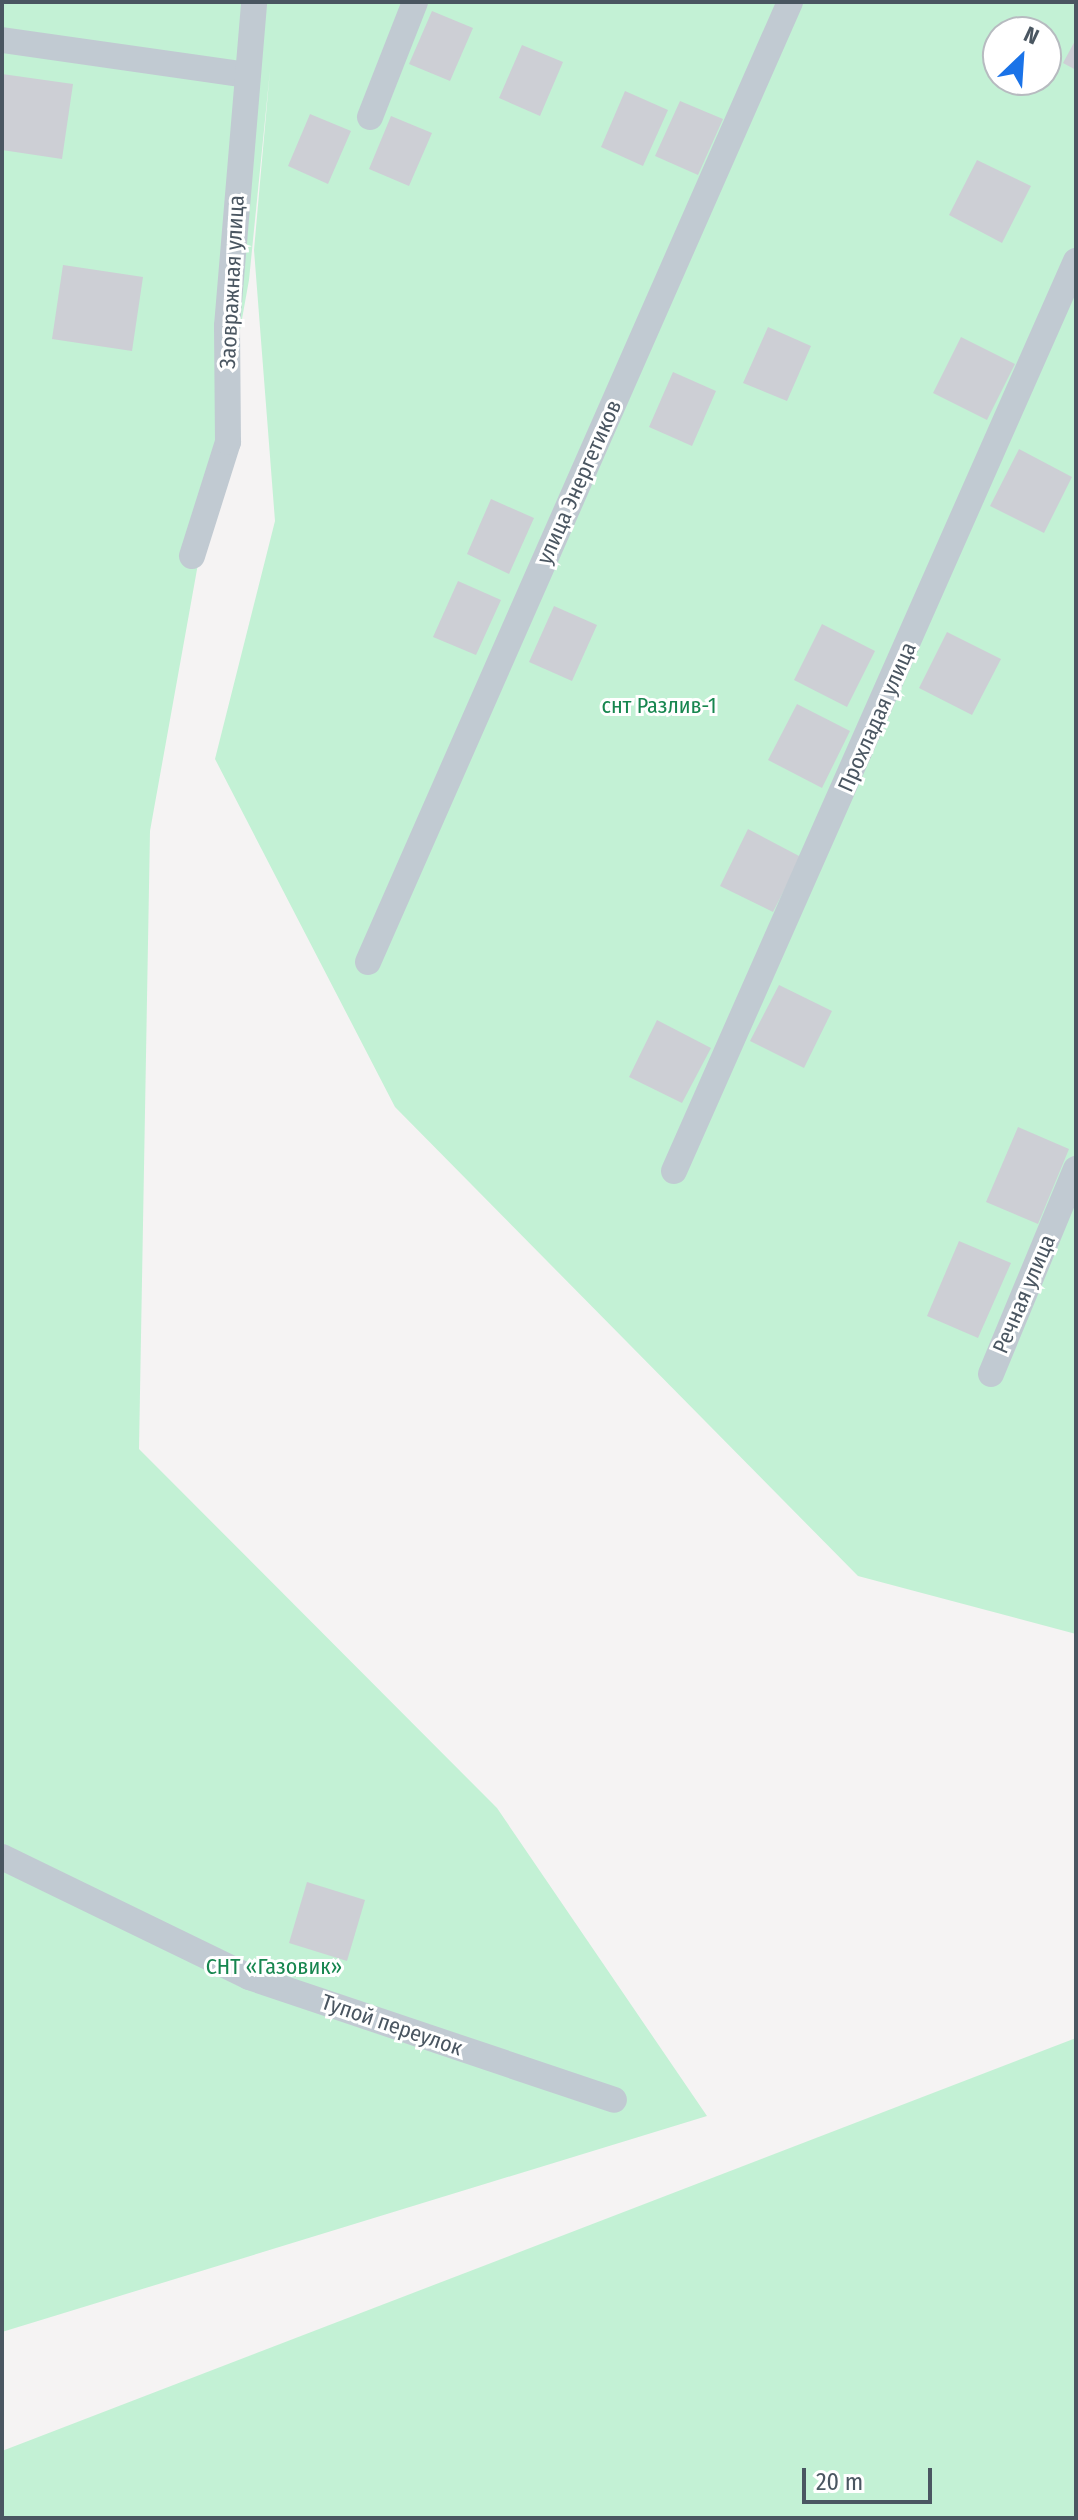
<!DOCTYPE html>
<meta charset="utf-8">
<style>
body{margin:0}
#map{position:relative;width:1078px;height:2520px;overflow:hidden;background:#f5f3f3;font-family:"Fira Sans Condensed",sans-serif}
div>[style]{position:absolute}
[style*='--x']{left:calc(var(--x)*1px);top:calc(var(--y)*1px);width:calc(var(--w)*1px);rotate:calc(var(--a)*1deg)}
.green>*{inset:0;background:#c3f1d5}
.building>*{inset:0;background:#cdcfd5}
.service>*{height:26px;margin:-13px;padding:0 13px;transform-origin:13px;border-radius:13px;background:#c1cad2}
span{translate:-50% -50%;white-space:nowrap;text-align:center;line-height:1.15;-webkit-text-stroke:6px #fff;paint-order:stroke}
.street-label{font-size:22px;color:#4a5661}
.park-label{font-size:22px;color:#17864f}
.frame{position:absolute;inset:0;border:4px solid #4a5661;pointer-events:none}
.north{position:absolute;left:982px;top:16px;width:80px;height:80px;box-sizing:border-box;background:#fff;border:2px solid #b7bbc0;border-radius:50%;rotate:25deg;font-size:22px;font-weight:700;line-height:32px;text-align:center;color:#4a5661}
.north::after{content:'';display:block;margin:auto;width:28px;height:36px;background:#1a73e8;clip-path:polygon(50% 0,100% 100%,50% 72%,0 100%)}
.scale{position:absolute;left:802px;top:2468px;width:130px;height:36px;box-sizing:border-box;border:4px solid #4a5661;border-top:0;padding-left:10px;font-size:24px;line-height:28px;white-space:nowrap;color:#4a5661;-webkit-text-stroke:6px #fff;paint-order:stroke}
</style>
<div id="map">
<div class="green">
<i style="clip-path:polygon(evenodd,2px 2px,1076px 2px,1076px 1634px,858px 1576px,395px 1107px,215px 759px,275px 521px,254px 250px,270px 70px,249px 280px,150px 831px,139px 1449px,497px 1808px,707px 2116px,2px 2332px,2px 2px,998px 32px,1046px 32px,1046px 80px,998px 80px,998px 32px)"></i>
<i style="clip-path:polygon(1076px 2038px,1076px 2518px,2px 2518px,2px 2451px)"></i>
</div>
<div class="building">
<i style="clip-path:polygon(432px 11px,473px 28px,450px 81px,409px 64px)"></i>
<i style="clip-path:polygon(1076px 39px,1076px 70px,1063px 63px)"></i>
<i style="clip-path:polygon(522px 45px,563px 62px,540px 116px,499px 98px)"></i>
<i style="clip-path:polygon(2px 74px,73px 84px,62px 159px,2px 150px)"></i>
<i style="clip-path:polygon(625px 91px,668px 110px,643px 166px,601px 147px)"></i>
<i style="clip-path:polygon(680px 101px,723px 119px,698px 175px,655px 156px)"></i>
<i style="clip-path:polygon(310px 114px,351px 131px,328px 184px,288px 166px)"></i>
<i style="clip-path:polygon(391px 116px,432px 133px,409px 186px,369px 169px)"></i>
<i style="clip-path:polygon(977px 160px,1031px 186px,1002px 243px,949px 215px)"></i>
<i style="clip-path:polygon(63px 265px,143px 277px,132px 351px,52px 339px)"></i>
<i style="clip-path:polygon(768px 327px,811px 346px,787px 401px,743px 383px)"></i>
<i style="clip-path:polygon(961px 337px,1015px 364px,987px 420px,933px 393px)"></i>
<i style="clip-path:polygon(673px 372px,716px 391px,692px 446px,649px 427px)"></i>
<i style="clip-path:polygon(1019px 449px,1072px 477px,1044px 533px,990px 506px)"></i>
<i style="clip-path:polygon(491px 499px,534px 518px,509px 574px,467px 554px)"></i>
<i style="clip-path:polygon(458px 581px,501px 600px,476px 655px,433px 637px)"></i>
<i style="clip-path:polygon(554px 606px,597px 625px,572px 681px,529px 662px)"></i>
<i style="clip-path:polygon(822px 624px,875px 651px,847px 707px,794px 680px)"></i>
<i style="clip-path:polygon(947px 632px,1001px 659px,972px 715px,919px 688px)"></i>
<i style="clip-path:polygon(797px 704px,850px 731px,822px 788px,768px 760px)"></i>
<i style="clip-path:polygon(748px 829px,801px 857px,773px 912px,720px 886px)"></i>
<i style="clip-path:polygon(779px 985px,832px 1011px,804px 1068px,750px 1041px)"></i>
<i style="clip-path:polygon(657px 1020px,711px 1048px,682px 1103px,629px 1077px)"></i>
<i style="clip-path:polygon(1018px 1127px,1069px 1149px,1038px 1224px,986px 1202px)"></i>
<i style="clip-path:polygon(959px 1241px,1011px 1263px,978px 1338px,927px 1316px)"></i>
<i style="clip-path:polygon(307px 1882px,365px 1900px,347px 1961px,289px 1943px)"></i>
</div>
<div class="service">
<i style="--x:2;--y:40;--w:247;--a:8.1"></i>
<i style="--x:370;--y:117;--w:123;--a:-68.6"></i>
<i style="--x:192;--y:556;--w:120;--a:-72.5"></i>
<i style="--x:228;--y:442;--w:116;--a:-90.5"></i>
<i style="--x:227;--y:326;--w:325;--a:-85.2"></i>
<i style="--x:368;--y:962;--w:1049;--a:-66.27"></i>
<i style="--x:674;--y:1171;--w:995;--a:-66.17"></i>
<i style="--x:991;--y:1374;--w:222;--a:-67.5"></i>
<i style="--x:2;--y:1857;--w:275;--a:25.9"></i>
<i style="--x:249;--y:1977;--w:385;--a:18.6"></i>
</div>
<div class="street-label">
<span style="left:232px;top:282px;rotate:-87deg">Заовражная улица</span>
<span style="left:579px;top:482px;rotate:-66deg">улица Энергетиков</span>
<span style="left:877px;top:717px;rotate:-66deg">Прохладая улица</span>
<span style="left:1024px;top:1294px;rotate:-67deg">Речная улица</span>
<span style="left:392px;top:2025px;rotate:19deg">Тупой переулок</span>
</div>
<div class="park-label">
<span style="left:659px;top:706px">снт Разлив-1</span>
<span style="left:274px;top:1967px">СНТ «Газовик»</span>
</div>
<div class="frame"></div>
<div class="north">N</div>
<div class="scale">20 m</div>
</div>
